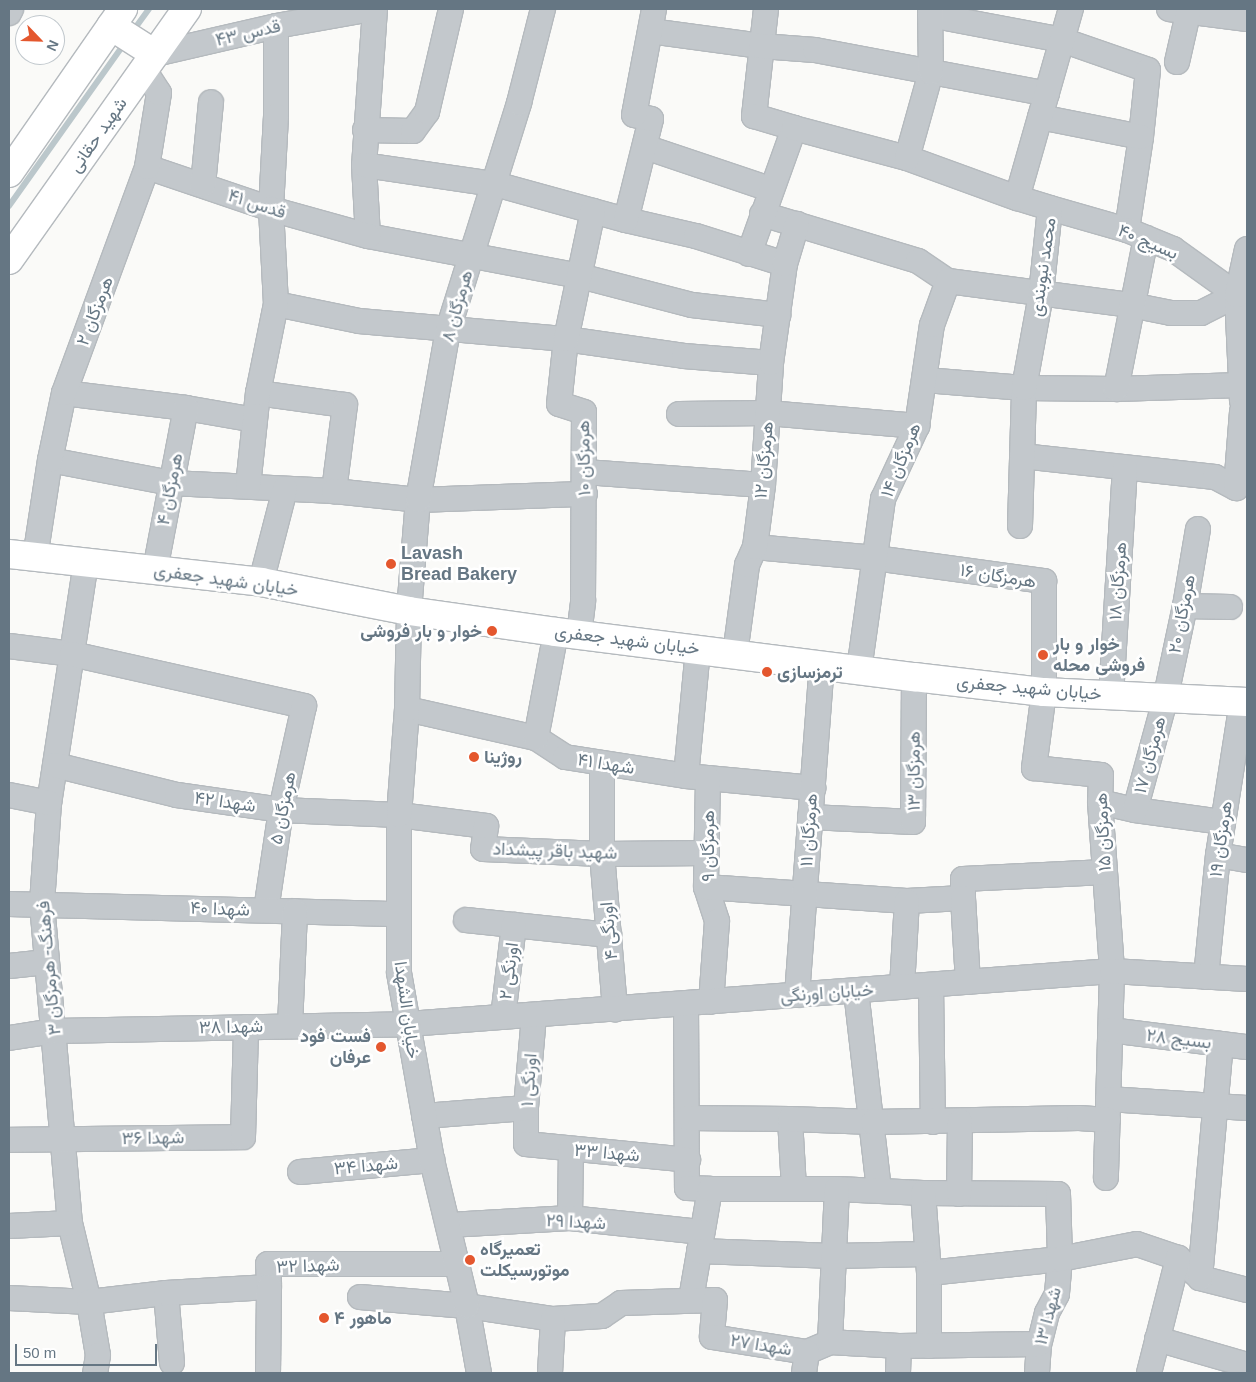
<!DOCTYPE html>
<meta charset="utf-8">
<style>
body{margin:0}
#map{position:relative;width:1256px;height:1382px;overflow:hidden;background:#fafaf8;font-family:Helvetica,Vazirmatn,sans-serif}
div>[style]{position:absolute}
[style*='--x']{left:calc(var(--x)*1px);top:calc(var(--y)*1px);width:calc(var(--w)*1px);rotate:calc(var(--a)*1deg)}
.stream>*{height:5.5px;margin:-2.75px;padding:0 2.75px;transform-origin:2.75px;border-radius:2.75px;background:#bbc7cb}
.roads{filter:drop-shadow(1px 0 #b5babe) drop-shadow(-1px 0 #b5babe) drop-shadow(0 1px #b5babe) drop-shadow(0 -1px #b5babe)}
.minor>*{height:24px;margin:-12px;padding:0 12px;transform-origin:12px;border-radius:12px;background:#c3c8cc}
.major>*{height:28px;margin:-14px;padding:0 14px;transform-origin:14px;border-radius:14px;background:#fff}
.dots>*{width:14px;height:14px;translate:-50% -50%;box-sizing:border-box;border:2px solid #fff;border-radius:50%}
span{translate:-50% -50%;white-space:nowrap;text-align:center;line-height:1.15;-webkit-text-stroke:5px #fff;paint-order:stroke}
.street-label{font-size:18px;color:#657683}
.poi-label{font-size:18px;color:#657683;font-weight:700}
.left{translate:0 -50%;text-align:left}
.right{translate:-100% -50%;text-align:right}
.frame{position:absolute;inset:0;border:10px solid #657683;pointer-events:none}
.north{position:absolute;left:15px;top:15px;width:50px;height:50px;box-sizing:border-box;background:#fff;border:1px solid #c1c8cd;border-radius:50%;rotate:114deg;font-size:14px;font-weight:700;line-height:20px;text-align:center;color:#657683}
.north::after{content:'';display:block;margin:auto;width:18px;height:22px;background:#e4572e;clip-path:polygon(50% 0,100% 100%,50% 72%,0 100%)}
.scale{position:absolute;left:15px;top:1344px;width:142px;height:22px;box-sizing:border-box;border:2px solid #657683;border-top:0;padding-left:6px;font-size:15px;line-height:18px;white-space:nowrap;color:#657683;-webkit-text-stroke:4px #fff;paint-order:stroke}
</style>
<div id="map">
<div class="stream">
<i style="--x:133;--y:31;--w:27;--a:-54"></i>
<i style="--x:9;--y:206;--w:200;--a:-54.6"></i>
</div>
<div class="roads">
<div class="minor">
<i style="--x:375;--y:9;--w:156;--a:94"></i>
<i style="--x:364;--y:165;--w:71;--a:86.8"></i>
<i style="--x:368;--y:236;--w:216;--a:10.7"></i>
<i style="--x:580;--y:276;--w:116;--a:14.5"></i>
<i style="--x:692;--y:305;--w:87;--a:6.6"></i>
<i style="--x:766;--y:9;--w:108;--a:96.4"></i>
<i style="--x:754;--y:116;--w:42;--a:16.7"></i>
<i style="--x:1169;--y:9;--w:79;--a:7.3"></i>
<i style="--x:9;--y:13;--w:4;--a:-63"></i>
<i style="--x:930;--y:15;--w:134;--a:10.7"></i>
<i style="--x:1062;--y:40;--w:91;--a:19.2"></i>
<i style="--x:1148;--y:70;--w:67;--a:96"></i>
<i style="--x:1141;--y:137;--w:94;--a:98.6"></i>
<i style="--x:276;--y:26;--w:90;--a:90"></i>
<i style="--x:276;--y:116;--w:93;--a:93.1"></i>
<i style="--x:271;--y:209;--w:95;--a:87"></i>
<i style="--x:276;--y:304;--w:85;--a:11.6"></i>
<i style="--x:359;--y:321;--w:208;--a:5"></i>
<i style="--x:566;--y:339;--w:119;--a:8.2"></i>
<i style="--x:684;--y:356;--w:87;--a:4.6"></i>
<i style="--x:650;--y:31;--w:112;--a:7.7"></i>
<i style="--x:761;--y:46;--w:54;--a:4.2"></i>
<i style="--x:815;--y:50;--w:236;--a:10.7"></i>
<i style="--x:155;--y:54;--w:124;--a:-13"></i>
<i style="--x:276;--y:26;--w:97;--a:-10.1"></i>
<i style="--x:1177;--y:62;--w:54;--a:-77.2"></i>
<i style="--x:1040;--y:117;--w:103;--a:11.2"></i>
<i style="--x:365;--y:130;--w:48;--a:1.2"></i>
<i style="--x:413;--y:131;--w:24;--a:-54"></i>
<i style="--x:427;--y:112;--w:106;--a:-76.9"></i>
<i style="--x:645;--y:147;--w:132;--a:18.6"></i>
<i style="--x:907;--y:158;--w:117;--a:20"></i>
<i style="--x:364;--y:165;--w:132;--a:8.3"></i>
<i style="--x:495;--y:184;--w:136;--a:15.4"></i>
<i style="--x:626;--y:220;--w:72;--a:12.9"></i>
<i style="--x:696;--y:236;--w:93;--a:17.5"></i>
<i style="--x:147;--y:167;--w:131;--a:18.7"></i>
<i style="--x:271;--y:209;--w:101;--a:15.6"></i>
<i style="--x:203;--y:185;--w:83;--a:-84.5"></i>
<i style="--x:1050;--y:208;--w:80;--a:15.9"></i>
<i style="--x:1127;--y:230;--w:50;--a:22.4"></i>
<i style="--x:1173;--y:249;--w:79;--a:35.7"></i>
<i style="--x:1237;--y:295;--w:10;--a:11"></i>
<i style="--x:762;--y:214;--w:163;--a:16.8"></i>
<i style="--x:918;--y:261;--w:36;--a:34"></i>
<i style="--x:948;--y:281;--w:185;--a:7.5"></i>
<i style="--x:1131;--y:305;--w:41;--a:11.3"></i>
<i style="--x:1171;--y:313;--w:30;--a:0"></i>
<i style="--x:1201;--y:313;--w:40;--a:-26.6"></i>
<i style="--x:626;--y:220;--w:104;--a:-76.1"></i>
<i style="--x:651;--y:119;--w:17;--a:-167"></i>
<i style="--x:634;--y:115;--w:108;--a:-79.3"></i>
<i style="--x:749;--y:254;--w:134;--a:-70.3"></i>
<i style="--x:794;--y:128;--w:117;--a:14.9"></i>
<i style="--x:907;--y:158;--w:89;--a:-74.4"></i>
<i style="--x:931;--y:72;--w:63;--a:-90.9"></i>
<i style="--x:925;--y:380;--w:99;--a:4.6"></i>
<i style="--x:1024;--y:388;--w:92;--a:0.6"></i>
<i style="--x:1116;--y:389;--w:125;--a:-1.8"></i>
<i style="--x:1116;--y:389;--w:154;--a:-78.8"></i>
<i style="--x:64;--y:393;--w:123;--a:7"></i>
<i style="--x:186;--y:408;--w:70;--a:9.9"></i>
<i style="--x:258;--y:393;--w:88;--a:7.9"></i>
<i style="--x:345;--y:405;--w:87;--a:97.3"></i>
<i style="--x:1242;--y:401;--w:106;--a:-92.7"></i>
<i style="--x:1237;--y:295;--w:47;--a:-77.7"></i>
<i style="--x:679;--y:414;--w:89;--a:-0.6"></i>
<i style="--x:768;--y:413;--w:150;--a:5"></i>
<i style="--x:1022;--y:456;--w:194;--a:6.2"></i>
<i style="--x:1215;--y:477;--w:24;--a:28"></i>
<i style="--x:1236;--y:488;--w:77;--a:-85.5"></i>
<i style="--x:50;--y:460;--w:123;--a:10.8"></i>
<i style="--x:171;--y:483;--w:163;--a:2.8"></i>
<i style="--x:334;--y:491;--w:84;--a:6.1"></i>
<i style="--x:418;--y:500;--w:167;--a:-2.1"></i>
<i style="--x:585;--y:472;--w:178;--a:4.2"></i>
<i style="--x:248;--y:486;--w:94;--a:-83.9"></i>
<i style="--x:258;--y:393;--w:91;--a:-78.6"></i>
<i style="--x:1020;--y:526;--w:138;--a:-88.3"></i>
<i style="--x:1024;--y:388;--w:96;--a:-79.7"></i>
<i style="--x:1041;--y:294;--w:86;--a:-84"></i>
<i style="--x:1050;--y:208;--w:34;--a:-163"></i>
<i style="--x:1017;--y:198;--w:197;--a:-74.1"></i>
<i style="--x:755;--y:547;--w:121;--a:5.2"></i>
<i style="--x:875;--y:558;--w:171;--a:7.8"></i>
<i style="--x:1044;--y:581;--w:111;--a:90"></i>
<i style="--x:1044;--y:692;--w:77;--a:97.5"></i>
<i style="--x:1034;--y:768;--w:67;--a:6"></i>
<i style="--x:1101;--y:775;--w:27;--a:92"></i>
<i style="--x:1100;--y:802;--w:169;--a:85.9"></i>
<i style="--x:1112;--y:971;--w:207;--a:91.7"></i>
<i style="--x:35;--y:558;--w:99;--a:-81.3"></i>
<i style="--x:50;--y:460;--w:68;--a:-78.2"></i>
<i style="--x:64;--y:393;--w:241;--a:-69.8"></i>
<i style="--x:147;--y:167;--w:75;--a:-80.8"></i>
<i style="--x:159;--y:93;--w:27;--a:-123"></i>
<i style="--x:86;--y:562;--w:244;--a:98.7"></i>
<i style="--x:49;--y:803;--w:101;--a:94"></i>
<i style="--x:42;--y:904;--w:320;--a:85"></i>
<i style="--x:70;--y:1223;--w:81;--a:76.5"></i>
<i style="--x:89;--y:1302;--w:54;--a:80.4"></i>
<i style="--x:98;--y:1355;--w:18;--a:99"></i>
<i style="--x:155;--y:570;--w:165;--a:-79.2"></i>
<i style="--x:261;--y:582;--w:96;--a:-75.5"></i>
<i style="--x:1185;--y:606;--w:45;--a:1.3"></i>
<i style="--x:579;--y:635;--w:35;--a:-83"></i>
<i style="--x:583;--y:600;--w:188;--a:-89.7"></i>
<i style="--x:584;--y:412;--w:26;--a:-162"></i>
<i style="--x:559;--y:404;--w:65;--a:-83.9"></i>
<i style="--x:566;--y:339;--w:131;--a:-78.1"></i>
<i style="--x:9;--y:646;--w:64;--a:7.2"></i>
<i style="--x:72;--y:654;--w:238;--a:12.6"></i>
<i style="--x:304;--y:706;--w:107;--a:102.5"></i>
<i style="--x:281;--y:810;--w:101;--a:98.5"></i>
<i style="--x:735;--y:654;--w:90;--a:-82.3"></i>
<i style="--x:747;--y:565;--w:20;--a:-66"></i>
<i style="--x:755;--y:547;--w:63;--a:-82.6"></i>
<i style="--x:763;--y:485;--w:122;--a:-86.2"></i>
<i style="--x:771;--y:363;--w:100;--a:-82"></i>
<i style="--x:785;--y:264;--w:42;--a:-73.3"></i>
<i style="--x:859;--y:670;--w:173;--a:-82"></i>
<i style="--x:883;--y:499;--w:81;--a:-65"></i>
<i style="--x:917;--y:426;--w:102;--a:-81.6"></i>
<i style="--x:932;--y:325;--w:47;--a:-70"></i>
<i style="--x:1111;--y:696;--w:229;--a:-86.5"></i>
<i style="--x:407;--y:709;--w:132;--a:12.7"></i>
<i style="--x:536;--y:738;--w:35;--a:33"></i>
<i style="--x:565;--y:757;--w:122;--a:8.9"></i>
<i style="--x:686;--y:776;--w:128;--a:5.4"></i>
<i style="--x:536;--y:738;--w:108;--a:-79.3"></i>
<i style="--x:602;--y:763;--w:91;--a:90"></i>
<i style="--x:602;--y:854;--w:156;--a:85.2"></i>
<i style="--x:55;--y:765;--w:126;--a:13.8"></i>
<i style="--x:177;--y:795;--w:105;--a:8.2"></i>
<i style="--x:281;--y:810;--w:118;--a:2.4"></i>
<i style="--x:399;--y:815;--w:88;--a:7.2"></i>
<i style="--x:486;--y:826;--w:23;--a:97"></i>
<i style="--x:483;--y:849;--w:119;--a:2.4"></i>
<i style="--x:602;--y:854;--w:105;--a:-0.5"></i>
<i style="--x:686;--y:776;--w:127;--a:-84.6"></i>
<i style="--x:708;--y:778;--w:109;--a:91.1"></i>
<i style="--x:706;--y:887;--w:36;--a:72"></i>
<i style="--x:717;--y:921;--w:81;--a:94.2"></i>
<i style="--x:9;--y:795;--w:41;--a:11.3"></i>
<i style="--x:1100;--y:802;--w:36;--a:13"></i>
<i style="--x:1135;--y:810;--w:89;--a:7.8"></i>
<i style="--x:1135;--y:810;--w:114;--a:-74.7"></i>
<i style="--x:1165;--y:700;--w:96;--a:-78"></i>
<i style="--x:1185;--y:606;--w:78;--a:-80.4"></i>
<i style="--x:810;--y:817;--w:103;--a:2.8"></i>
<i style="--x:913;--y:822;--w:145;--a:-89.6"></i>
<i style="--x:1218;--y:855;--w:29;--a:10"></i>
<i style="--x:706;--y:887;--w:201;--a:4"></i>
<i style="--x:907;--y:901;--w:56;--a:-3.1"></i>
<i style="--x:963;--y:898;--w:19;--a:-90"></i>
<i style="--x:963;--y:879;--w:142;--a:-2.8"></i>
<i style="--x:963;--y:898;--w:84;--a:86.6"></i>
<i style="--x:9;--y:904;--w:390;--a:1.5"></i>
<i style="--x:466;--y:920;--w:144;--a:6"></i>
<i style="--x:9;--y:966;--w:38;--a:-6"></i>
<i style="--x:1206;--y:977;--w:123;--a:-84.4"></i>
<i style="--x:1218;--y:855;--w:155;--a:-81.1"></i>
<i style="--x:931;--y:985;--w:137;--a:89.2"></i>
<i style="--x:902;--y:987;--w:86;--a:-86.7"></i>
<i style="--x:856;--y:991;--w:200;--a:83.4"></i>
<i style="--x:797;--y:995;--w:331;--a:-85.7"></i>
<i style="--x:686;--y:1004;--w:184;--a:89.7"></i>
<i style="--x:687;--y:1188;--w:23;--a:2"></i>
<i style="--x:710;--y:1189;--w:112;--a:99.8"></i>
<i style="--x:534;--y:1016;--w:92;--a:95"></i>
<i style="--x:526;--y:1108;--w:36;--a:90"></i>
<i style="--x:526;--y:1144;--w:163;--a:5.6"></i>
<i style="--x:503;--y:1017;--w:93;--a:-83.2"></i>
<i style="--x:290;--y:1026;--w:115;--a:-87.5"></i>
<i style="--x:1110;--y:1030;--w:138;--a:7.1"></i>
<i style="--x:9;--y:1038;--w:46;--a:-8.8"></i>
<i style="--x:54;--y:1031;--w:354;--a:-1.1"></i>
<i style="--x:408;--y:1024;--w:706;--a:-4.31"></i>
<i style="--x:1112;--y:971;--w:135;--a:3.4"></i>
<i style="--x:1108;--y:1099;--w:139;--a:3.7"></i>
<i style="--x:424;--y:1116;--w:102;--a:-4.5"></i>
<i style="--x:687;--y:1118;--w:103;--a:0.6"></i>
<i style="--x:790;--y:1119;--w:70;--a:86.7"></i>
<i style="--x:790;--y:1119;--w:83;--a:2.1"></i>
<i style="--x:873;--y:1122;--w:206;--a:-1.1"></i>
<i style="--x:1079;--y:1118;--w:29;--a:4"></i>
<i style="--x:9;--y:1140;--w:234;--a:-0.7"></i>
<i style="--x:243;--y:1137;--w:110;--a:-88.4"></i>
<i style="--x:300;--y:1172;--w:133;--a:-5.2"></i>
<i style="--x:710;--y:1189;--w:127;--a:0"></i>
<i style="--x:837;--y:1189;--w:86;--a:2.7"></i>
<i style="--x:923;--y:1193;--w:135;--a:0.4"></i>
<i style="--x:1058;--y:1194;--w:65;--a:88.2"></i>
<i style="--x:1060;--y:1259;--w:35;--a:95"></i>
<i style="--x:1057;--y:1294;--w:21;--a:118"></i>
<i style="--x:1047;--y:1313;--w:32;--a:104"></i>
<i style="--x:1039;--y:1344;--w:29;--a:94"></i>
<i style="--x:923;--y:1193;--w:80;--a:85.7"></i>
<i style="--x:929;--y:1273;--w:73;--a:90"></i>
<i style="--x:959;--y:1194;--w:73;--a:-89.2"></i>
<i style="--x:570;--y:1218;--w:68;--a:-89.2"></i>
<i style="--x:449;--y:1225;--w:121;--a:-3.3"></i>
<i style="--x:570;--y:1218;--w:133;--a:6.1"></i>
<i style="--x:9;--y:1226;--w:61;--a:-2.8"></i>
<i style="--x:699;--y:1251;--w:135;--a:2.1"></i>
<i style="--x:834;--y:1256;--w:92;--a:-1.2"></i>
<i style="--x:929;--y:1273;--w:132;--a:-6.1"></i>
<i style="--x:1060;--y:1259;--w:78;--a:-11"></i>
<i style="--x:1137;--y:1244;--w:43;--a:18.9"></i>
<i style="--x:1178;--y:1258;--w:30;--a:42"></i>
<i style="--x:1200;--y:1278;--w:49;--a:14.3"></i>
<i style="--x:1200;--y:1278;--w:235;--a:-84.9"></i>
<i style="--x:166;--y:1293;--w:70;--a:85.1"></i>
<i style="--x:360;--y:1297;--w:107;--a:4.8"></i>
<i style="--x:467;--y:1306;--w:87;--a:8.6"></i>
<i style="--x:553;--y:1319;--w:49;--a:-3.5"></i>
<i style="--x:602;--y:1316;--w:23;--a:-34"></i>
<i style="--x:621;--y:1303;--w:94;--a:-1.8"></i>
<i style="--x:715;--y:1300;--w:37;--a:95"></i>
<i style="--x:712;--y:1337;--w:96;--a:9"></i>
<i style="--x:807;--y:1352;--w:25;--a:-23"></i>
<i style="--x:830;--y:1342;--w:69;--a:3.3"></i>
<i style="--x:899;--y:1346;--w:140;--a:-0.8"></i>
<i style="--x:9;--y:1298;--w:80;--a:2.9"></i>
<i style="--x:89;--y:1302;--w:78;--a:-6.7"></i>
<i style="--x:166;--y:1293;--w:103;--a:-3.3"></i>
<i style="--x:269;--y:1287;--w:23;--a:-92"></i>
<i style="--x:268;--y:1264;--w:190;--a:0"></i>
<i style="--x:1157;--y:1339;--w:94;--a:16.1"></i>
<i style="--x:830;--y:1342;--w:153;--a:-87.4"></i>
<i style="--x:268;--y:1373;--w:86;--a:-89.3"></i>
<i style="--x:479;--y:1373;--w:68;--a:-100.2"></i>
<i style="--x:467;--y:1306;--w:150;--a:-103.5"></i>
<i style="--x:432;--y:1160;--w:191;--a:-100"></i>
<i style="--x:399;--y:972;--w:157;--a:-90"></i>
<i style="--x:399;--y:815;--w:106;--a:-85.7"></i>
<i style="--x:407;--y:709;--w:98;--a:-88.8"></i>
<i style="--x:409;--y:611;--w:111;--a:-85.4"></i>
<i style="--x:418;--y:500;--w:173;--a:-80"></i>
<i style="--x:448;--y:330;--w:238;--a:-72.6"></i>
<i style="--x:519;--y:103;--w:97;--a:-75.7"></i>
<i style="--x:550;--y:1373;--w:54;--a:-86.8"></i>
<i style="--x:804;--y:1373;--w:21;--a:-82"></i>
<i style="--x:898;--y:1373;--w:27;--a:-88"></i>
<i style="--x:1149;--y:1373;--w:119;--a:-75.8"></i>
</div>
<div class="major">
<i style="--x:111;--y:26;--w:52;--a:32.5"></i>
<i style="--x:9;--y:173;--w:200;--a:-55.2"></i>
<i style="--x:9;--y:260;--w:308;--a:-54.7"></i>
<i style="--x:9;--y:554;--w:254;--a:6.3"></i>
<i style="--x:261;--y:582;--w:151;--a:11.1"></i>
<i style="--x:409;--y:611;--w:148;--a:8.1"></i>
<i style="--x:556;--y:632;--w:361;--a:7.2"></i>
<i style="--x:914;--y:677;--w:131;--a:6.6"></i>
<i style="--x:1044;--y:692;--w:203;--a:2.8"></i>
</div>
</div>
<div class="dots">
<i style="left:391px;top:564px;background:#e4572e"></i>
<i style="left:492px;top:631px;background:#e4572e"></i>
<i style="left:1043px;top:655px;background:#e4572e"></i>
<i style="left:767px;top:672px;background:#e4572e"></i>
<i style="left:474px;top:757px;background:#e4572e"></i>
<i style="left:381px;top:1047px;background:#e4572e"></i>
<i style="left:470px;top:1260px;background:#e4572e"></i>
<i style="left:324px;top:1318px;background:#e4572e"></i>
</div>
<div class="street-label">
<span style="left:248px;top:33px;rotate:-13deg">قدس ۴۳</span>
<span style="left:98px;top:135px;rotate:-55deg">شهید حقانی</span>
<span style="left:257px;top:204px;rotate:18deg">قدس ۴۱</span>
<span style="left:1148px;top:242px;rotate:23deg">بسیج ۴۰</span>
<span style="left:1043px;top:267px;rotate:-82deg">محمد نبوبندی</span>
<span style="left:457px;top:306px;rotate:-74deg">هرمزگان ۸</span>
<span style="left:95px;top:311px;rotate:-69deg">هرمزگان ۲</span>
<span style="left:584px;top:458px;rotate:-91deg">هرمزگان ۱۰</span>
<span style="left:764px;top:460px;rotate:-85deg">هرمزگان ۱۲</span>
<span style="left:901px;top:460px;rotate:-68deg">هرمزگان ۱۴</span>
<span style="left:170px;top:489px;rotate:-79deg">هرمزگان ۴</span>
<span style="left:998px;top:576px;rotate:9deg">هرمزگان ۱۶</span>
<span style="left:226px;top:580px;rotate:8deg">خیابان شهید جعفری</span>
<span style="left:1118px;top:581px;rotate:-86deg">هرمزگان ۱۸</span>
<span style="left:1182px;top:614px;rotate:-79deg">هرمزگان ۲۰</span>
<span style="left:627px;top:640px;rotate:7deg">خیابان شهید جعفری</span>
<span style="left:1029px;top:688px;rotate:5deg">خیابان شهید جعفری</span>
<span style="left:1150px;top:755px;rotate:-75deg">هرمزگان ۱۷</span>
<span style="left:606px;top:764px;rotate:9deg">شهدا ۴۱</span>
<span style="left:914px;top:771px;rotate:-90deg">هرمزگان ۱۳</span>
<span style="left:225px;top:802px;rotate:8deg">شهدا ۴۲</span>
<span style="left:283px;top:808px;rotate:-79deg">هرمزگان ۵</span>
<span style="left:809px;top:830px;rotate:-86deg">هرمزگان ۱۱</span>
<span style="left:1103px;top:832px;rotate:-93deg">هرمزگان ۱۵</span>
<span style="left:1221px;top:839px;rotate:-82deg">هرمزگان ۱۹</span>
<span style="left:708px;top:846px;rotate:-90deg">هرمزگان ۹</span>
<span style="left:555px;top:851px;rotate:2deg">شهید باقر پیشداد</span>
<span style="left:220px;top:909px;rotate:2deg">شهدا ۴۰</span>
<span style="left:609px;top:931px;rotate:-95deg">اورنگی ۴</span>
<span style="left:49px;top:968px;rotate:-95deg">فرهنگ- هرمزگان ۳</span>
<span style="left:509px;top:971px;rotate:-83deg">اورنگی ۲</span>
<span style="left:827px;top:993px;rotate:-4deg">خیابان اورنگی</span>
<span style="left:407px;top:1010px;rotate:82deg">خیابان الشهدا</span>
<span style="left:231px;top:1027px;rotate:-1deg">شهدا ۳۸</span>
<span style="left:1179px;top:1039px;rotate:7deg">بسیج ۲۸</span>
<span style="left:529px;top:1080px;rotate:-86deg">اورنگی ۱</span>
<span style="left:153px;top:1138px;rotate:-1deg">شهدا ۳۶</span>
<span style="left:607px;top:1153px;rotate:5deg">شهدا ۳۳</span>
<span style="left:366px;top:1166px;rotate:-5deg">شهدا ۳۴</span>
<span style="left:576px;top:1222px;rotate:3deg">شهدا ۲۹</span>
<span style="left:308px;top:1266px;rotate:-2deg">شهدا ۳۲</span>
<span style="left:1048px;top:1316px;rotate:-75deg">شهدا ۱۳</span>
<span style="left:761px;top:1345px;rotate:9deg">شهدا ۲۷</span>
</div>
<div class="poi-label">
<span class="left" style="left:401px;top:564px">Lavash<br>Bread Bakery</span>
<span class="right" style="left:482px;top:631px">خوار و بار فروشی</span>
<span class="left" style="left:1053px;top:655px">خوار و بار<br>فروشی محله</span>
<span class="left" style="left:777px;top:672px">ترمزسازی</span>
<span class="left" style="left:484px;top:757px">روژینا</span>
<span class="right" style="left:371px;top:1047px">فست فود<br>عرفان</span>
<span class="left" style="left:480px;top:1260px">تعمیرگاه<br>موتورسیکلت</span>
<span class="left" style="left:334px;top:1318px">ماهور ۴</span>
</div>
<div class="frame"></div>
<div class="north">N</div>
<div class="scale">50 m</div>
</div>
